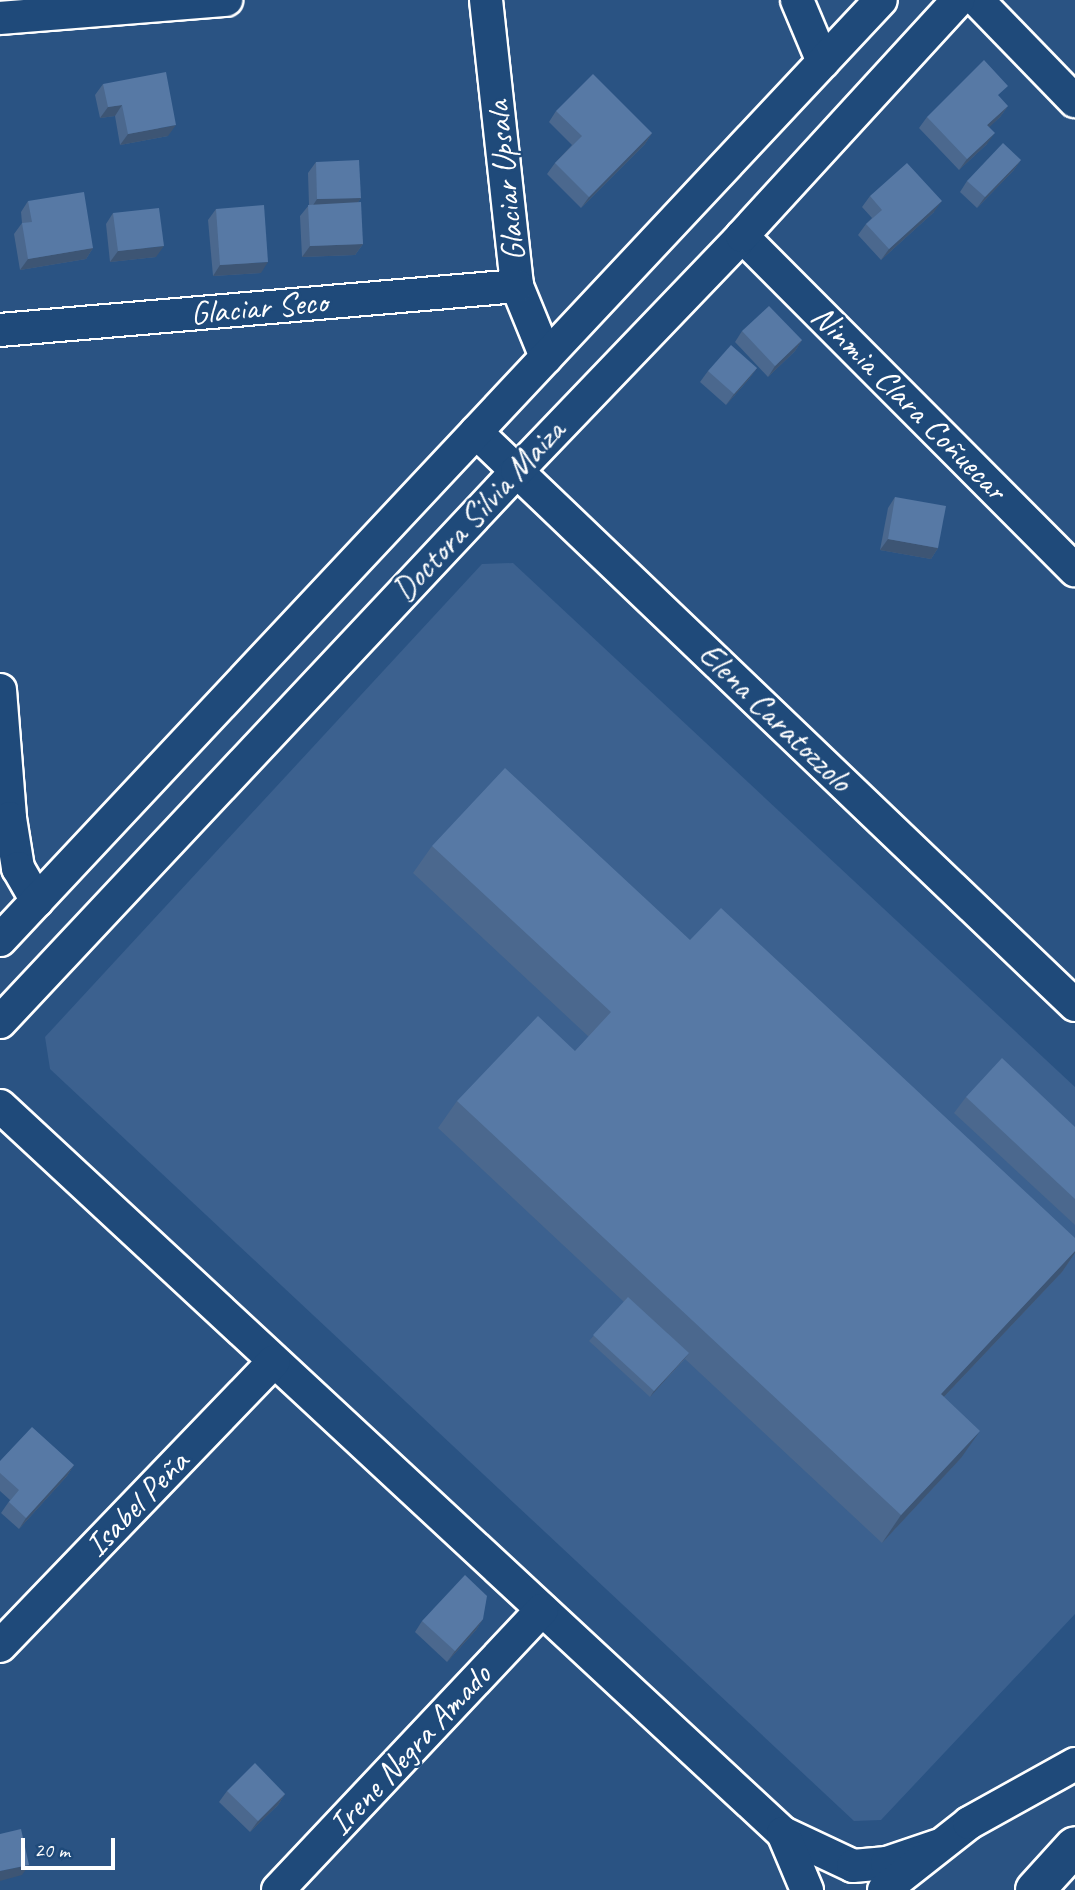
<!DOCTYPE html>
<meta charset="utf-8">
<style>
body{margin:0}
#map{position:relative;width:1075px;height:1890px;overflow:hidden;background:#2a5383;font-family:Caveat,sans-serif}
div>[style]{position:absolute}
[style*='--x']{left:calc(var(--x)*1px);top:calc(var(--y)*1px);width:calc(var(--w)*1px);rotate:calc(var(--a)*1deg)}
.built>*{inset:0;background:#3c618f}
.roads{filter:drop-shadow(2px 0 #fff) drop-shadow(-2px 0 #fff) drop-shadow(0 2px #fff) drop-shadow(0 -2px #fff)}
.minor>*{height:32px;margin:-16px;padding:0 16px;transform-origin:16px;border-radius:16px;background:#1f4a7a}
.tertiary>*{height:38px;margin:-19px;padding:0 19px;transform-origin:19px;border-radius:19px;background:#1f4a7a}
.wall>*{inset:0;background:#4b688e}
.shaded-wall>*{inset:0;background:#3d5574}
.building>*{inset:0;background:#5779a5}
span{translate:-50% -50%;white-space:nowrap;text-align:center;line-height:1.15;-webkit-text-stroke:5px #1f4a7a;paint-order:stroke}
.street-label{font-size:33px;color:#fff}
.scale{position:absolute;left:21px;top:1838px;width:94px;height:32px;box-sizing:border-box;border:4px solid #fff;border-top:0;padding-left:9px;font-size:21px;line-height:24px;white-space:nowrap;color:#fff;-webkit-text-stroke:5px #1f4a7a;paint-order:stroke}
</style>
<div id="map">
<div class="built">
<i style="clip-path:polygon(513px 563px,1075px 1087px,1075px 1614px,881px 1820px,854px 1821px,50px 1069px,45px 1037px,482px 564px)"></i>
</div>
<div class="roads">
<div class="minor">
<i style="--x:486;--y:0;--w:288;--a:83.8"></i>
<i style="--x:517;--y:286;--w:77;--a:67.8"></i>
<i style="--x:797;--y:0;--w:67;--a:67.2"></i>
<i style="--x:977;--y:0;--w:141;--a:45.9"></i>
<i style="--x:0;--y:18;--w:227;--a:-4.6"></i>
<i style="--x:742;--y:236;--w:472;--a:45.1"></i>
<i style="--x:0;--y:330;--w:519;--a:-4.86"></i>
<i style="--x:476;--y:432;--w:829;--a:43.73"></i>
<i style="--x:0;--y:690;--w:128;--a:85.5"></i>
<i style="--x:10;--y:818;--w:51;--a:80.9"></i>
<i style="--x:18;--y:868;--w:38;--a:60"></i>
<i style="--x:0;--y:940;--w:1288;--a:-46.86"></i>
<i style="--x:0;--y:1022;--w:756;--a:-46.82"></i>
<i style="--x:517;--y:471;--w:325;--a:-46.2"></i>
<i style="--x:742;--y:236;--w:320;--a:-47.5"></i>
<i style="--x:0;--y:1106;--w:1068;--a:42.88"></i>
<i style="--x:783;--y:1833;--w:77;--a:25.2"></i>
<i style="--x:853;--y:1866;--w:34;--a:-5"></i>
<i style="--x:887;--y:1863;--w:53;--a:-18.8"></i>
<i style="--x:0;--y:1646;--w:395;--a:-46.1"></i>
<i style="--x:783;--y:1833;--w:62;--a:67.2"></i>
<i style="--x:278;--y:1890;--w:385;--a:-46.7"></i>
<i style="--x:884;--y:1890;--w:108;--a:-38.2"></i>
<i style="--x:969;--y:1823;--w:121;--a:-29.1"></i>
</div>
<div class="tertiary">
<i style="--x:1035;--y:1890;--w:59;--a:-47.7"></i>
</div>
</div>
<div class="wall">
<i style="clip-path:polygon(103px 84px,168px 136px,120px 145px,115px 116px,100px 118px,95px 95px)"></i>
<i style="clip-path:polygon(1008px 106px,1000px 117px,989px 127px,987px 144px,959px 170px,919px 128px,927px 117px)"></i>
<i style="clip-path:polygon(556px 111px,652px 133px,645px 144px,581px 208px,547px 174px,555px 163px,572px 145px,549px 122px)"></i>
<i style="clip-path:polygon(1021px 160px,1013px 171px,977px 208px,960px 192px,967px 181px)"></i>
<i style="clip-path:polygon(316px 162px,361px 198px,358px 202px,363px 244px,355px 255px,302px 257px,300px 216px,309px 205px,308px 173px)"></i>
<i style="clip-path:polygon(870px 196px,934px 212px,881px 260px,858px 235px,866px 224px,872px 218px,862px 207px)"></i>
<i style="clip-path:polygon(28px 201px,93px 248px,86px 259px,20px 270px,14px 234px,22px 223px,21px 212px)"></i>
<i style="clip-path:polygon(216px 209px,261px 273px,213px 276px,208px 220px)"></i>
<i style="clip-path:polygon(113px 213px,156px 257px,110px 262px,106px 224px)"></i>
<i style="clip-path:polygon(742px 331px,802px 340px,795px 351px,768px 377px,735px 342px)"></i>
<i style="clip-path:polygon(757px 368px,749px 379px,726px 405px,700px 382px,708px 371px)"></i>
<i style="clip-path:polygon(895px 497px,938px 548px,931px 559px,880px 550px,888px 508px)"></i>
<i style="clip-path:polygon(432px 846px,690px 940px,1075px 1238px,1075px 1253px,1062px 1272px,944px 1397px,961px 1458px,882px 1543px,685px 1359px,650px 1397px,589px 1341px,624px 1302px,438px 1128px,457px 1101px,575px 1051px,589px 1037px,413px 873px)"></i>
<i style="clip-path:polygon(966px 1097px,1075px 1127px,1075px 1225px,954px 1113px)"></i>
<i style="clip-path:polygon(0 1461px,74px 1465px,67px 1476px,19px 1529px,1px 1513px,10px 1500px,0 1491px)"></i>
<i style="clip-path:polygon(483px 1619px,476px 1630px,447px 1662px,415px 1632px,422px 1621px)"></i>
<i style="clip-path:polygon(227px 1791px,285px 1794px,278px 1805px,250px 1832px,219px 1802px)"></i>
</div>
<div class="shaded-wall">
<i style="clip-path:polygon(122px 105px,115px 116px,100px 118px,108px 107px)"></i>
<i style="clip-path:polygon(1008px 106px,1000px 117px,980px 136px,987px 125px)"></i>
<i style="clip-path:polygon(176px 125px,168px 136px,120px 145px,128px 134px)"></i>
<i style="clip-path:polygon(652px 133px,645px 144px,581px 208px,589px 197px)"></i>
<i style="clip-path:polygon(995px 133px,987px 144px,959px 170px,967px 159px)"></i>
<i style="clip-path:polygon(1021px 160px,1013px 171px,977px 208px,985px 197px)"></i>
<i style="clip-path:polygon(361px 198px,353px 209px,310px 210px,317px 199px)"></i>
<i style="clip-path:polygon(942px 201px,934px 212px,881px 260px,889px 249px)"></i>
<i style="clip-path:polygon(363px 244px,355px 255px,302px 257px,310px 246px)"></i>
<i style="clip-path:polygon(164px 246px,156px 257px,110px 262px,118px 251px)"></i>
<i style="clip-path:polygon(93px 248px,86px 259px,20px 270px,28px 259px)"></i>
<i style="clip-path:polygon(268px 262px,261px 273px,213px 276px,220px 265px)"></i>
<i style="clip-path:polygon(802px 340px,795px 351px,768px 377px,775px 366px)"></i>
<i style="clip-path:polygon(757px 368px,749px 379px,726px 405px,734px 394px)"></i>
<i style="clip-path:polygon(888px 539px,938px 548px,931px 559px,880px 550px)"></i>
<i style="clip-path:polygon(1075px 1251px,1075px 1253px,1062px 1272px,921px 1421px,941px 1394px)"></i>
<i style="clip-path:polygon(689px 1353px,685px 1358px,650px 1397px,654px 1391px)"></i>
<i style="clip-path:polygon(980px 1431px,961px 1458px,882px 1543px,901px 1515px)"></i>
<i style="clip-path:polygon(74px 1465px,67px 1476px,19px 1529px,26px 1518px)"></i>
<i style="clip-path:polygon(483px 1619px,476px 1630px,447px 1662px,455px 1651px)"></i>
<i style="clip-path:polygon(285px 1794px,278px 1805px,250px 1832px,258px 1821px)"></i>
<i style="clip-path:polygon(29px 1865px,22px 1875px,0 1881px,0 1871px)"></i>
</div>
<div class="building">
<i style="clip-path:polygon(984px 60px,1008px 86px,998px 95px,1008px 106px,987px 125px,995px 133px,967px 159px,927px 117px)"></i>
<i style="clip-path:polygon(166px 72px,176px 125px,128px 134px,122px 105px,108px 107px,103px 84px)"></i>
<i style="clip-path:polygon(593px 74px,652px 133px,589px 197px,555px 163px,582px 136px,556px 111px)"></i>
<i style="clip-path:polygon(1003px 143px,1021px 160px,985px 197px,967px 181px)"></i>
<i style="clip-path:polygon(359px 160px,361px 198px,317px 199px,316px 162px)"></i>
<i style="clip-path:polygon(907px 163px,942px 201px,889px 249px,866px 224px,882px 210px,870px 196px)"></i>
<i style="clip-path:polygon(84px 192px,93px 248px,28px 259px,22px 223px,32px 222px,28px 201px)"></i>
<i style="clip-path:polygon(361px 202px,363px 244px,310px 246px,308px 205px)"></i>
<i style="clip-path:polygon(264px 205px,268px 262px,220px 265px,216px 209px)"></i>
<i style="clip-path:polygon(159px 208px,164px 246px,118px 251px,113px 213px)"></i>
<i style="clip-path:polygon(769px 306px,802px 340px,775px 366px,742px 331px)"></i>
<i style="clip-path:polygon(731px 345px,757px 368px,734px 394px,708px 371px)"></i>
<i style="clip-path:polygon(895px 497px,946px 506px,938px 548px,888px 539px)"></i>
<i style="clip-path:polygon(505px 768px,690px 940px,721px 908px,1075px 1238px,1075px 1251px,941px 1394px,980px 1431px,901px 1515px,457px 1101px,538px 1016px,575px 1051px,611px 1012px,432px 846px)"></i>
<i style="clip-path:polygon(1002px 1058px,1075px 1127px,1075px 1199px,966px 1097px)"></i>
<i style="clip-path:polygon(628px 1297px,689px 1353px,654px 1391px,593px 1335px)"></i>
<i style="clip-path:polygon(32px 1427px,74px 1465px,26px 1518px,9px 1502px,19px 1490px,0 1473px,0 1461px)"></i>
<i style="clip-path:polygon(465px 1575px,487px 1596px,483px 1619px,455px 1651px,422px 1621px)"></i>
<i style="clip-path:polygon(255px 1763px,285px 1794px,258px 1821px,227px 1791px)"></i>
<i style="clip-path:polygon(21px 1829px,29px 1865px,0 1871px,0 1834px)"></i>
</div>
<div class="street-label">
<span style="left:506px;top:181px;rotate:-96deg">Glaciar Upsala</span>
<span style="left:259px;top:308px;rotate:-5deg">Glaciar Seco</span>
<span style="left:909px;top:403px;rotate:45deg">Ninmia Clara Coñuecar</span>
<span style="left:479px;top:511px;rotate:-47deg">Doctora Silvia Maiza</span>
<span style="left:775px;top:718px;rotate:44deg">Elena Caratozzolo</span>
<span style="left:137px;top:1504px;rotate:-46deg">Isabel Peña</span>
<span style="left:410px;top:1750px;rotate:-47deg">Irene Negra Amado</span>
</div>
<div class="scale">20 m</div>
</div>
